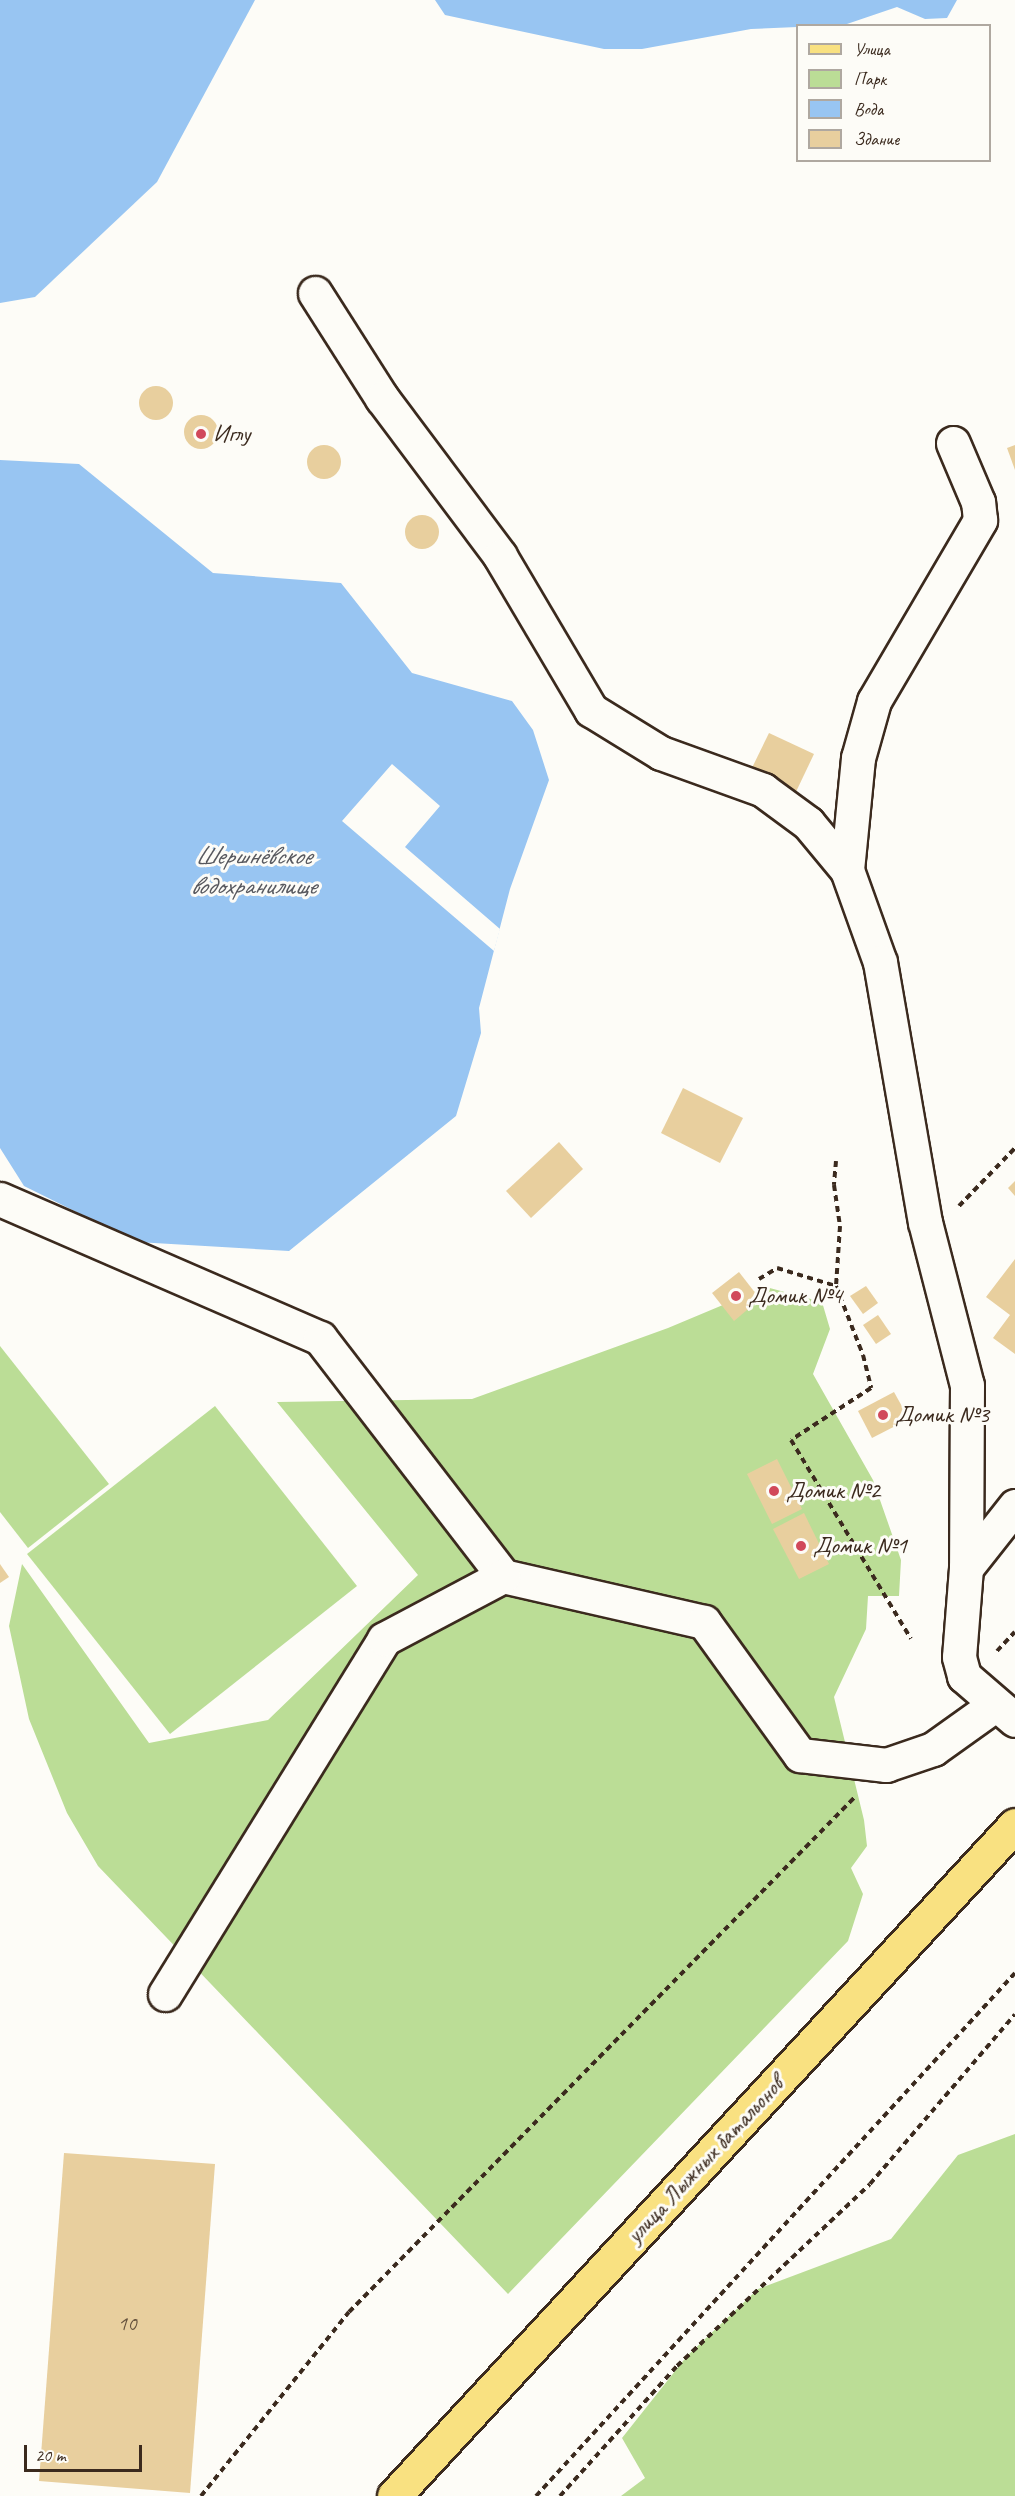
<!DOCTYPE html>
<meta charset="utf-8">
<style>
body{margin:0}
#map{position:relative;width:1015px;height:2496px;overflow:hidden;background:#fdfcf7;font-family:Caveat,sans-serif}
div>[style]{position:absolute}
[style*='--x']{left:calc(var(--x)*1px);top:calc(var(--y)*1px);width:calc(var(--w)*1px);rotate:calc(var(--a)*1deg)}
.green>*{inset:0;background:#bbdd96}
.water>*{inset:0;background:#98c5f2}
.pier>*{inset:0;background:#fdfcf7}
.building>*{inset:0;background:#e8cf9e}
.round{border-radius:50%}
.path>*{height:4px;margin-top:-2px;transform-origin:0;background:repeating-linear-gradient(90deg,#3b2a1e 0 6px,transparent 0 10.5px)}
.roads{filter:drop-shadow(2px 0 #3b2a1e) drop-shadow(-2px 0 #3b2a1e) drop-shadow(0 2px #3b2a1e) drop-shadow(0 -2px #3b2a1e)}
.minor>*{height:33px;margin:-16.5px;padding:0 16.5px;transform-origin:16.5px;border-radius:16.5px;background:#fdfcf7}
.major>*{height:33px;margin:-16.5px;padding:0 16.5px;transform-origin:16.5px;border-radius:16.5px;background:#f9e181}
.dots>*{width:16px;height:16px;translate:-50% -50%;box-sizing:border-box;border:3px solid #fdfcf7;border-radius:50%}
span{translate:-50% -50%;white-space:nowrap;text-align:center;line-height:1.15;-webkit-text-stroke:6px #fdfcf7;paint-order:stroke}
.number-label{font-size:21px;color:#66533e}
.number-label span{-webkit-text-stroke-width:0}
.poi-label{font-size:24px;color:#3b2a1e}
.left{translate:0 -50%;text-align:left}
.street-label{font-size:24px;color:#3b2a1e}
.water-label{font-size:26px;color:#57585e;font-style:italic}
.legend{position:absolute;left:796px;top:24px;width:195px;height:138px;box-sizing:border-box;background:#fdfcf7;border:2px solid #afa8a0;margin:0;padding:8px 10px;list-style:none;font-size:18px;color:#3b2a1e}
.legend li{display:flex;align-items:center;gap:12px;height:30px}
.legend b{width:30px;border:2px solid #afa8a0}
.scale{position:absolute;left:24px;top:2445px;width:118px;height:27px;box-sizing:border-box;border:3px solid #3b2a1e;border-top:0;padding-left:8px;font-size:18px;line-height:21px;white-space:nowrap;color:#3b2a1e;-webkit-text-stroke:4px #fdfcf7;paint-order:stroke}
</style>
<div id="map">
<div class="green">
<i style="clip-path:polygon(766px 1287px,822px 1302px,830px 1329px,813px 1374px,873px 1480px,901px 1560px,899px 1596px,868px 1596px,866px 1629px,834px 1697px,864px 1820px,867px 1846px,851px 1868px,863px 1894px,848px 1941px,508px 2294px,98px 1866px,67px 1813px,29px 1719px,9px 1626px,22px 1564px,149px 1743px,268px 1720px,418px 1575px,277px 1402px,472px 1399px,668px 1328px)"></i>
<i style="clip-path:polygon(0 1346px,109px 1484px,28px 1548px,0 1512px)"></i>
<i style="clip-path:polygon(215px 1406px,357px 1586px,170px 1734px,27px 1554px)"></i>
<i style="clip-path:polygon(1015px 2134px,1015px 2496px,621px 2496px,645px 2478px,622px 2438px,687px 2356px,758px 2289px,891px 2239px,958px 2155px)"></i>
</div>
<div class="water">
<i style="clip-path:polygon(0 0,255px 0,157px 182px,35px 297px,0 303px)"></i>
<i style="clip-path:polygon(435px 0,957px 0,947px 18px,925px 19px,897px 7px,844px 25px,751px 29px,642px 49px,604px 49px,445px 15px)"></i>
<i style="clip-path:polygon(0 460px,79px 464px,213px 573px,341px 583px,412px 673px,512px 701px,533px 730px,549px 780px,510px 889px,479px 1008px,481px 1033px,456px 1116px,289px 1251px,137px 1242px,24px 1186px,0 1148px)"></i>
</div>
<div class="pier">
<i style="clip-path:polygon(392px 764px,440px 806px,405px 847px,500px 929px,494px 951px,342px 821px)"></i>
</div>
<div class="building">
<i class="round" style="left:139px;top:386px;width:34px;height:34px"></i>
<i class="round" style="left:184px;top:415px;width:34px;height:34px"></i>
<i class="round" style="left:307px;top:445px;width:34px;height:34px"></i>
<i style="clip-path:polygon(1015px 445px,1015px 470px,1007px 448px)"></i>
<i class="round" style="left:405px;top:515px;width:34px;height:34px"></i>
<i style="clip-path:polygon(769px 733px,814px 754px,794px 796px,749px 774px)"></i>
<i style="clip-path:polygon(683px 1088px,743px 1118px,720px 1163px,661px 1133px)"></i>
<i style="clip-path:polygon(559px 1142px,583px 1169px,531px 1218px,506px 1191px)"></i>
<i style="clip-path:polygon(1015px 1181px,1015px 1196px,1008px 1188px)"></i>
<i style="clip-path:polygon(1015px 1259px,1015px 1354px,993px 1338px,1010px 1315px,986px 1297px)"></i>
<i style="clip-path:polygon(739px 1272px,760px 1299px,734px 1321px,712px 1293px)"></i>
<i style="clip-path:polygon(866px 1286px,878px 1303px,863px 1314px,850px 1296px)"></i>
<i style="clip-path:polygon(878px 1315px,891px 1334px,876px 1344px,863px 1325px)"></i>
<i style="clip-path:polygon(894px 1392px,909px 1419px,872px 1438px,858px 1411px)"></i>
<i style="clip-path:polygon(777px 1459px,802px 1509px,772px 1524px,747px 1474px)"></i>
<i style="clip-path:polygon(804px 1513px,829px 1564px,799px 1579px,773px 1529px)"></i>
<i style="clip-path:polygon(0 1564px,9px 1577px,0 1583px)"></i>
<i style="clip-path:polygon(64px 2153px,215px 2164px,190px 2493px,39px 2481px)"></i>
</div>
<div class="path">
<i style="--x:836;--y:1161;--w:24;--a:95"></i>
<i style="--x:834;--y:1185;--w:41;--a:81.7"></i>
<i style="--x:840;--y:1226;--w:60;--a:93.8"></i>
<i style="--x:959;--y:1206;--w:81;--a:-46"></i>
<i style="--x:759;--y:1279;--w:21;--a:-31"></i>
<i style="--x:777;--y:1268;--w:62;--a:17"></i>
<i style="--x:836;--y:1286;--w:74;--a:68.6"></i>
<i style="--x:863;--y:1355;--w:34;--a:76"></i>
<i style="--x:871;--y:1388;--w:95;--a:147"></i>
<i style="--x:791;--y:1440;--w:232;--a:58.9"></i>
<i style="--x:997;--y:1651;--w:26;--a:-47"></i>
<i style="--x:201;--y:2496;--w:236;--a:-51.2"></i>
<i style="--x:349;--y:2312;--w:721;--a:-45.51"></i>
<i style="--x:536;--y:2496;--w:709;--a:-47.51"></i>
<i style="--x:560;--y:2496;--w:175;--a:-48"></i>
<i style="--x:677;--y:2366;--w:265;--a:-43.3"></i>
<i style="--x:870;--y:2184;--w:223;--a:-49.5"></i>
</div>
<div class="roads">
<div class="minor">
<i style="--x:315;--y:293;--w:125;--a:57.5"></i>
<i style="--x:382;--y:398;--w:197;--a:53.2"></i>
<i style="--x:500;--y:556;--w:179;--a:59.4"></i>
<i style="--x:591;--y:710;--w:82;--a:31.6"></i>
<i style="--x:661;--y:753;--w:109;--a:19.9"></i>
<i style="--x:763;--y:790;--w:56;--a:36.3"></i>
<i style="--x:808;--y:823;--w:61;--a:50.3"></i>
<i style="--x:847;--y:870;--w:98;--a:70.3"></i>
<i style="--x:880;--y:962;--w:264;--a:80.2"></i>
<i style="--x:925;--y:1222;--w:168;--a:75.6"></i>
<i style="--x:967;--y:1385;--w:183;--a:90.3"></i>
<i style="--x:966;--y:1568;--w:89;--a:94.5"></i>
<i style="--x:959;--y:1657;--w:20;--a:75"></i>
<i style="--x:964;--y:1676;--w:67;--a:40.8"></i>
<i style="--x:847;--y:870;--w:113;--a:-84.4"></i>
<i style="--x:858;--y:758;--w:59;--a:-74.3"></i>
<i style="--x:874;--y:701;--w:210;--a:-59.6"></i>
<i style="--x:980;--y:520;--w:18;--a:-96"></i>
<i style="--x:978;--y:502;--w:64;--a:-113"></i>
<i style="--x:0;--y:1199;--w:349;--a:23.5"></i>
<i style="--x:320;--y:1338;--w:300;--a:52.4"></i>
<i style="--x:503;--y:1576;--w:206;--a:12.9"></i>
<i style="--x:704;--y:1622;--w:164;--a:54.2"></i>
<i style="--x:800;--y:1755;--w:87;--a:6.6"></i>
<i style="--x:886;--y:1765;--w:50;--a:-18.8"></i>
<i style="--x:933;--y:1749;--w:77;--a:-35.5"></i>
<i style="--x:966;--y:1568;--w:79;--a:-51.7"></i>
<i style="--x:165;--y:1994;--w:417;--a:-58.3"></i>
<i style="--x:384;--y:1639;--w:135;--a:-27.9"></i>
</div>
<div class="major">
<i style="--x:394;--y:2496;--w:914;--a:-47.22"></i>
</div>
</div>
<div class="dots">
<i style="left:201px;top:434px;background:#d1495b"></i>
<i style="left:736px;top:1296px;background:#d1495b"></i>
<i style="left:883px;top:1415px;background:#d1495b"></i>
<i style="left:774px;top:1491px;background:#d1495b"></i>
<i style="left:801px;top:1546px;background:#d1495b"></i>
</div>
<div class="number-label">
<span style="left:127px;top:2323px">10</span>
</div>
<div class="poi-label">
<span class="left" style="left:213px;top:434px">Иглу</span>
<span class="left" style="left:748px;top:1296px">Домик №4</span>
<span class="left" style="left:895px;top:1415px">Домик №3</span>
<span class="left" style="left:786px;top:1491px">Домик №2</span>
<span class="left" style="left:813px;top:1546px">Домик №1</span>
</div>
<div class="street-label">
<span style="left:705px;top:2160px;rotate:-47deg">улица Лыжных батальонов</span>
</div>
<div class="water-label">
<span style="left:253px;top:871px">Шершнёвское<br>водохранилище</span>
</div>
<ul class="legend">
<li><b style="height:8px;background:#f9e181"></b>Улица</li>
<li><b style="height:16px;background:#bbdd96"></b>Парк</li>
<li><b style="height:16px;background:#98c5f2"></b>Вода</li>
<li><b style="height:16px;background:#e8cf9e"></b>Здание</li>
</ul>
<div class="scale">20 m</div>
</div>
